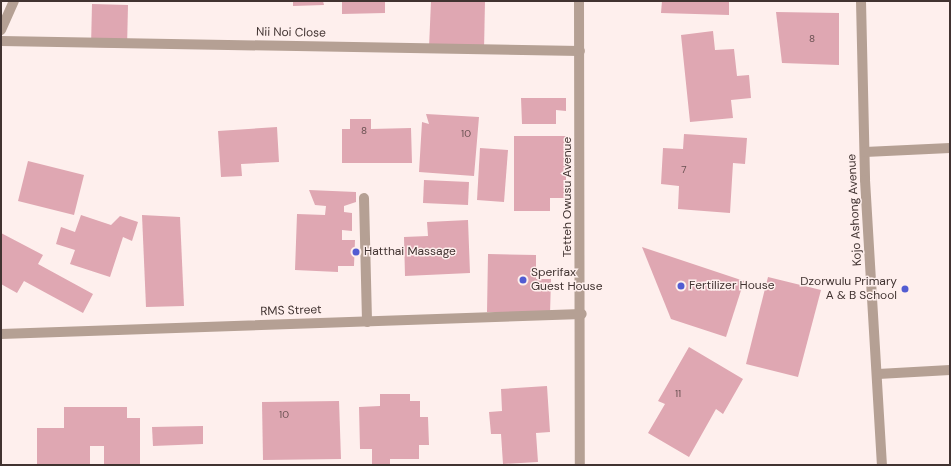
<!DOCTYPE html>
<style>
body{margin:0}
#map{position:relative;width:951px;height:466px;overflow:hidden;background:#feefed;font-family:"DM Sans",sans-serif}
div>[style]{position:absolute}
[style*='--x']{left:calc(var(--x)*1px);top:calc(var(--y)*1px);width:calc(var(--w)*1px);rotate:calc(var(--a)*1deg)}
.building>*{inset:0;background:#dfa7b2}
.minor>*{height:10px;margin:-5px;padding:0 5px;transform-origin:5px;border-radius:5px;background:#b5a094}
.dots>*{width:11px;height:11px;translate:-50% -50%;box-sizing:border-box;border:2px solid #feefed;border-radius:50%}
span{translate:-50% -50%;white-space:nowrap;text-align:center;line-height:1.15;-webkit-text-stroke:3px #feefed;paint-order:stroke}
.number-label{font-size:10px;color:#685051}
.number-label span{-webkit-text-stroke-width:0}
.street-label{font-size:12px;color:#413331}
.poi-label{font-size:12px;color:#413331}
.left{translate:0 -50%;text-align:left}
.right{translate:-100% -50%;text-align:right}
.frame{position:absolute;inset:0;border:2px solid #413331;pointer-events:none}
</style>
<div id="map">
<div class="building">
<i style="clip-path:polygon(293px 1px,323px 1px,324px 5px,293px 6px)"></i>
<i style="clip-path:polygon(342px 1px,385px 1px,385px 13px,342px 14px)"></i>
<i style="clip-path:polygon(431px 1px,485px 1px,484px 50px,429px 48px)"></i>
<i style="clip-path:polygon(662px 1px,729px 1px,729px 15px,661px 13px)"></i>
<i style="clip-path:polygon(92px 4px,128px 5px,127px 48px,91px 47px)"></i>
<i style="clip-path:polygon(776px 12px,839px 13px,839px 65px,782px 63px)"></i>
<i style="clip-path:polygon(713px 31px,715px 50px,734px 49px,737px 76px,749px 75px,751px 98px,731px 100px,733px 118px,690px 122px,681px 35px)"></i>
<i style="clip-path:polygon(521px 98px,566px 98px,566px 111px,556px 110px,556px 124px,522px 124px)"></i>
<i style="clip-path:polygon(426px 114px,479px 117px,474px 176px,419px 172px,422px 122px,429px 124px)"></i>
<i style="clip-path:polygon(350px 119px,371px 119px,371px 129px,411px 128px,412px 163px,342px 163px,342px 129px,350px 129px)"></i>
<i style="clip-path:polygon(277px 127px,279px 162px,241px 164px,242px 176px,221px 177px,218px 131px)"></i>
<i style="clip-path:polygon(684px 134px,747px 138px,745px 164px,733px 163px,730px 213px,678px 209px,679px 186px,661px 184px,663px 148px,683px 149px)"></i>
<i style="clip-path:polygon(514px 136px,566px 136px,566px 198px,550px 198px,550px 211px,514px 211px)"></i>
<i style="clip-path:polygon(480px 148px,508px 150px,504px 202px,477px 200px)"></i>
<i style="clip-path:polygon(28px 161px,84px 175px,74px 215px,18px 201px)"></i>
<i style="clip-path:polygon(424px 180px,469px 182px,468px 205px,423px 203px)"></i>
<i style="clip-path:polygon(309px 190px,356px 192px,356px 202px,344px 206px,344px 212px,352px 213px,352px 231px,342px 230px,342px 240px,355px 240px,354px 266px,338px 266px,338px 272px,295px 270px,297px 214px,325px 215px,326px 206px,315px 205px)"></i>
<i style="clip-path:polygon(81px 215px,111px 225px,120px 216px,138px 222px,132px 241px,123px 237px,110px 277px,70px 264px,75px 250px,56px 244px,61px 227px,75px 232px)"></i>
<i style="clip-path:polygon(142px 215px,180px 217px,184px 306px,146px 307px)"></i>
<i style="clip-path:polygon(468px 220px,470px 273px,405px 276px,404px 237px,428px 236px,427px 222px)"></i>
<i style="clip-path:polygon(1px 233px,43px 255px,38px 264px,93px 294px,83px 313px,24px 281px,17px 293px,1px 284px)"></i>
<i style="clip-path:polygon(642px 247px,744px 281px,726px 337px,671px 319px)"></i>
<i style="clip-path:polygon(488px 254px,536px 255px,536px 279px,551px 279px,550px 314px,487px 312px)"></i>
<i style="clip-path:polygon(768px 277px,821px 290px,798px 377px,746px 364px)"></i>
<i style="clip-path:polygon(689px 347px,743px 379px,723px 414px,716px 409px,689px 457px,648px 433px,665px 404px,658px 401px)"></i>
<i style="clip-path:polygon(547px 386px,550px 432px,536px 433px,538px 462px,503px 464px,501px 434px,491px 434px,489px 412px,502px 411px,501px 389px)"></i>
<i style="clip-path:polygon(380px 394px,410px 394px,410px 401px,420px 401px,420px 417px,428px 417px,429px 445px,419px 445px,419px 459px,390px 459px,390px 465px,372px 465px,372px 449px,360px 449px,359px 407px,380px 406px)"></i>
<i style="clip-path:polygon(339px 401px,341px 459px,263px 460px,262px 402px)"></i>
<i style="clip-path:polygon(64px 407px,127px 407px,127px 418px,140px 418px,140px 465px,104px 465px,104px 446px,90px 446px,90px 464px,37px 464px,37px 428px,64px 428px)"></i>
<i style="clip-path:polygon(203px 426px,203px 444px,153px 446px,152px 427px)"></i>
</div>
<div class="minor">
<i style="--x:579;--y:1;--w:464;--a:89.9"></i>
<i style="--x:861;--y:1;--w:179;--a:88.7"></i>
<i style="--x:865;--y:180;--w:286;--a:86.6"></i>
<i style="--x:1;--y:30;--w:32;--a:-66"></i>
<i style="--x:1;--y:41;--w:579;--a:0.99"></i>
<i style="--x:865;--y:152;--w:85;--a:-2.7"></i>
<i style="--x:364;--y:198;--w:124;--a:88.6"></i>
<i style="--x:1;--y:334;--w:581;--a:-1.97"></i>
<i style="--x:878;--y:374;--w:72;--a:-3.2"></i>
</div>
<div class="dots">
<i style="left:356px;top:252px;background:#525cd2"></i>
<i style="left:523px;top:280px;background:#525cd2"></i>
<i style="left:681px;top:286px;background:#525cd2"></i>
<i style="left:905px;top:289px;background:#525cd2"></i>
</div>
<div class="number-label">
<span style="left:812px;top:39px">8</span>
<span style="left:364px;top:131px">8</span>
<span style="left:466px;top:134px">10</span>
<span style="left:684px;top:170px">7</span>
<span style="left:678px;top:394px">11</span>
<span style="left:284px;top:415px">10</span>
</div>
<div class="street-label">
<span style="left:291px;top:33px;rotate:1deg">Nii Noi Close</span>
<span style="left:568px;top:197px;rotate:-90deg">Tetteh Owusu Avenue</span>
<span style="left:855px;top:210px;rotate:-93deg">Kojo Ashong Avenue</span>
<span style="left:291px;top:311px;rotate:-2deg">RMS Street</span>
</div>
<div class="poi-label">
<span class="left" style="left:364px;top:252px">Hatthai Massage</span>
<span class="left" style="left:531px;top:280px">Sperifax<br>Guest House</span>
<span class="right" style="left:897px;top:289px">Dzorwulu Primary<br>A &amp; B School</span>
<span class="left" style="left:689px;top:286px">Fertilizer House</span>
</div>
<div class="frame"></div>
</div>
